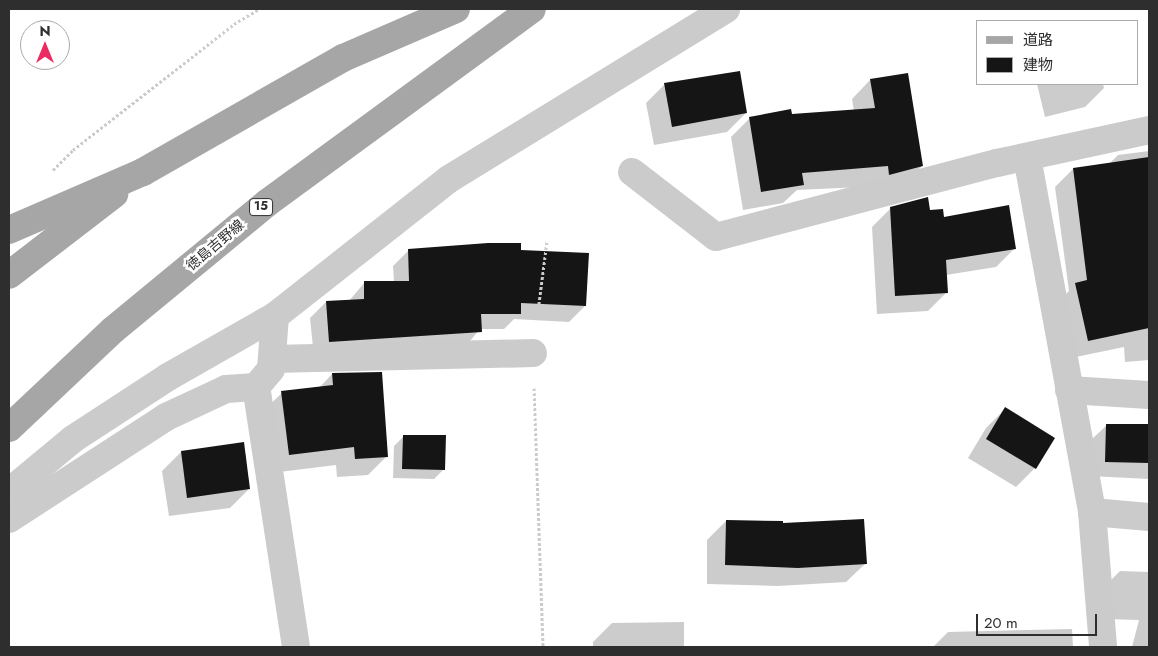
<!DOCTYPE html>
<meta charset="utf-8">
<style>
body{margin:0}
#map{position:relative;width:1158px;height:656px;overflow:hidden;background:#fff;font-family:Jost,"Noto Sans JP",sans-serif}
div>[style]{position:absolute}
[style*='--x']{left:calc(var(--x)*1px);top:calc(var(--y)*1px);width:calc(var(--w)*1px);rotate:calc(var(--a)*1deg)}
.shadow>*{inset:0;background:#0003}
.building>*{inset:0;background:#151515}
.path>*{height:3px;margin-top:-1.5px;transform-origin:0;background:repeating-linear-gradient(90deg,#cbcbcb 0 2.5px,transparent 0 5px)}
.street>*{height:28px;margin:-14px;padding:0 14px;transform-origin:14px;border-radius:14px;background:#cbcbcb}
.primary>*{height:28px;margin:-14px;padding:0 14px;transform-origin:14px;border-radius:14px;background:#a6a6a6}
span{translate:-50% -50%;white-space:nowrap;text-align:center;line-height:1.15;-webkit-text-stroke:5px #fff;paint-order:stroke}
.shield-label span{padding:1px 4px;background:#fff;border:1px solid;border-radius:4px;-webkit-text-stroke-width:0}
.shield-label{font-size:12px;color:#2e2e2e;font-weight:700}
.street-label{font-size:14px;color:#2e2e2e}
.frame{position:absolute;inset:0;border:10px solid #2e2e2e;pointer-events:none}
.legend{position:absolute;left:976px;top:20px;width:162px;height:65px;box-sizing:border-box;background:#fff;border:1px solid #ababab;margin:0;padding:6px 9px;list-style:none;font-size:15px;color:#2e2e2e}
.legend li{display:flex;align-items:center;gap:10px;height:25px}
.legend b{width:25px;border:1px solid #ababab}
.north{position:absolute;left:20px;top:20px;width:50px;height:50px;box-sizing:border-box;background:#fff;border:1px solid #ababab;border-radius:50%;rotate:0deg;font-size:14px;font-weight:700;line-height:20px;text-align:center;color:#2e2e2e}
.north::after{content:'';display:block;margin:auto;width:18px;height:22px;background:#ea2a60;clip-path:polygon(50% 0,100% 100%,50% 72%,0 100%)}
.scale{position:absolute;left:976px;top:614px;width:121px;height:22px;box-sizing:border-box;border:2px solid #2e2e2e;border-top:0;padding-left:6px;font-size:15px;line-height:18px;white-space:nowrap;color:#2e2e2e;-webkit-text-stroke:4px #fff;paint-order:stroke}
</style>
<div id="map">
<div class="shadow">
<i style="clip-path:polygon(870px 80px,922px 166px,903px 185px,797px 190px,783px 203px,743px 210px,731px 137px,750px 118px,854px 111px,852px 99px)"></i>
<i style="clip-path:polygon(665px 84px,746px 113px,727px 132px,654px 145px,646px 103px)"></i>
<i style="clip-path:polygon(1037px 84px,1103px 84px,1104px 88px,1085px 107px,1045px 117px)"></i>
<i style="clip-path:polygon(1149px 151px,1149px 360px,1125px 362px,1124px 347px,1071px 358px,1058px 302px,1069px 291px,1055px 187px,1073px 169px,1109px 164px,1118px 155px)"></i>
<i style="clip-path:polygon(891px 208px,929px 211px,1015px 248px,996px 267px,946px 275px,947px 292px,928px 311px,877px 314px,872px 227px)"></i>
<i style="clip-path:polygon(409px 250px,519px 251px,585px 306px,569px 322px,514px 319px,504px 329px,480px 329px,464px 348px,314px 357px,310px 318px,326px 302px,349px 301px,365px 282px,394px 282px,393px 266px)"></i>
<i style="clip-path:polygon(332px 374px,387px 456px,368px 475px,337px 477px,336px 465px,271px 473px,263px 411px,282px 393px,319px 388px)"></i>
<i style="clip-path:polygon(1005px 409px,1035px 468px,1016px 487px,968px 458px,986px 428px)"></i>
<i style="clip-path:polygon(1107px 425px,1149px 426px,1149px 479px,1090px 476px,1091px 440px)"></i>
<i style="clip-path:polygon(404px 436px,444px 469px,434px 479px,393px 478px,394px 446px)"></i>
<i style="clip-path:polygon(181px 452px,249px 489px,230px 508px,169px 516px,162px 471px)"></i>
<i style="clip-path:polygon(726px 521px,782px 525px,865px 564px,846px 582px,778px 586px,707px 584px,707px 540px)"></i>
<i style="clip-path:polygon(1120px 571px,1149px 572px,1149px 647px,1132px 647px,1139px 620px,1104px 619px,1105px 586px)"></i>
<i style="clip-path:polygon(684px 622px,684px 647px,593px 647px,593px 642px,612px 623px)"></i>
<i style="clip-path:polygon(1072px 629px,1073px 647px,933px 647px,948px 632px)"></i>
</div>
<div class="building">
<i style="clip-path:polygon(740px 71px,747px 113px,672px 127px,664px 83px)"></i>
<i style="clip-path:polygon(908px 73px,923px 166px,889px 175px,888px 166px,802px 173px,804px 185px,761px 192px,749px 117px,791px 109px,792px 114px,875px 108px,870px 79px)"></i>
<i style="clip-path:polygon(1149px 157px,1149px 328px,1088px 341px,1075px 283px,1087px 280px,1073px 168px)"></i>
<i style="clip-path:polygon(928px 197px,930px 210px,943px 209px,944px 217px,1009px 205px,1016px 249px,946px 260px,948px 293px,895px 296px,890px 207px)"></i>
<i style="clip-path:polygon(488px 243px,521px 243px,521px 250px,589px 253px,586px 306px,521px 303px,521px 314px,481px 314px,482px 332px,329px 342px,326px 301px,364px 299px,364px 281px,409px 281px,408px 249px)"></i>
<i style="clip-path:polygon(382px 372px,388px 457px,355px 459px,354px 447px,289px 455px,281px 391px,333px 385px,332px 373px)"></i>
<i style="clip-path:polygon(1005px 407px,1055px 438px,1036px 469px,986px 439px)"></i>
<i style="clip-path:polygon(1106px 424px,1149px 424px,1149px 463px,1105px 462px)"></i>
<i style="clip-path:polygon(403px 435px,446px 435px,445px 470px,402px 469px)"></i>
<i style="clip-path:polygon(244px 442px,250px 489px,187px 498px,181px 451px)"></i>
<i style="clip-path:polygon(864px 519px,867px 564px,798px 568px,725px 565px,726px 520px,783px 521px,783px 523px)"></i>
</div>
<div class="path">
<i style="--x:53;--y:170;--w:28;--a:-45"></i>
<i style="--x:73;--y:150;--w:204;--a:-38"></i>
<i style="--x:234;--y:24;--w:29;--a:-31"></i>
<i style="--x:537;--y:319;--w:79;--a:-82.7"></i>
<i style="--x:534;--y:388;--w:259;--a:88"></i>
</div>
<div class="street">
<i style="--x:1027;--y:157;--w:361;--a:79.6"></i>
<i style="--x:1092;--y:512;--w:57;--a:5"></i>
<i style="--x:632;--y:172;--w:106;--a:37.7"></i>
<i style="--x:716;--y:237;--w:291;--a:-14.8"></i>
<i style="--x:997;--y:163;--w:156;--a:-12.2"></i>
<i style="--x:272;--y:359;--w:261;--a:-1.3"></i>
<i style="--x:1069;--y:390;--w:80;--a:3.6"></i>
<i style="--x:9;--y:492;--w:83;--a:-39.6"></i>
<i style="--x:73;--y:439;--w:113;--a:-33.1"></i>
<i style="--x:168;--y:377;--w:123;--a:-29.7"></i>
<i style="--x:1092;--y:512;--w:135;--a:85.3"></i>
<i style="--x:9;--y:519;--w:187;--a:-33"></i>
<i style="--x:166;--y:417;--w:66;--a:-25"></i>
<i style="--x:226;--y:389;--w:30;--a:-4"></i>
<i style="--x:296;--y:647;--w:263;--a:-98.7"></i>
<i style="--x:256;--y:387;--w:23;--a:-50"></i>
<i style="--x:271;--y:369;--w:53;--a:-85.7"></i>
<i style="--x:275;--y:316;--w:221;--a:-38.2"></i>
<i style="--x:449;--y:179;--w:325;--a:-31.5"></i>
</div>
<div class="primary">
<i style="--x:9;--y:230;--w:146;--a:-23.4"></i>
<i style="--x:143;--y:172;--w:230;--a:-29.7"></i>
<i style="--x:343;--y:58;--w:123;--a:-23.4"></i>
<i style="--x:9;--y:275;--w:133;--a:-37.6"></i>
<i style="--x:9;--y:428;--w:143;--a:-43.3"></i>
<i style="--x:113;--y:330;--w:200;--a:-39.5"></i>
<i style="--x:267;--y:203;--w:328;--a:-36.2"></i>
</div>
<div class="shield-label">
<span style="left:261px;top:207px">15</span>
</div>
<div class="street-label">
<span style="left:215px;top:245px;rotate:-40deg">徳島吉野線</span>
</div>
<div class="frame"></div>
<ul class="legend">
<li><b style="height:6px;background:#a6a6a6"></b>道路</li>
<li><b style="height:14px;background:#151515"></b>建物</li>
</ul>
<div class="north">N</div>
<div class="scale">20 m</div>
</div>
